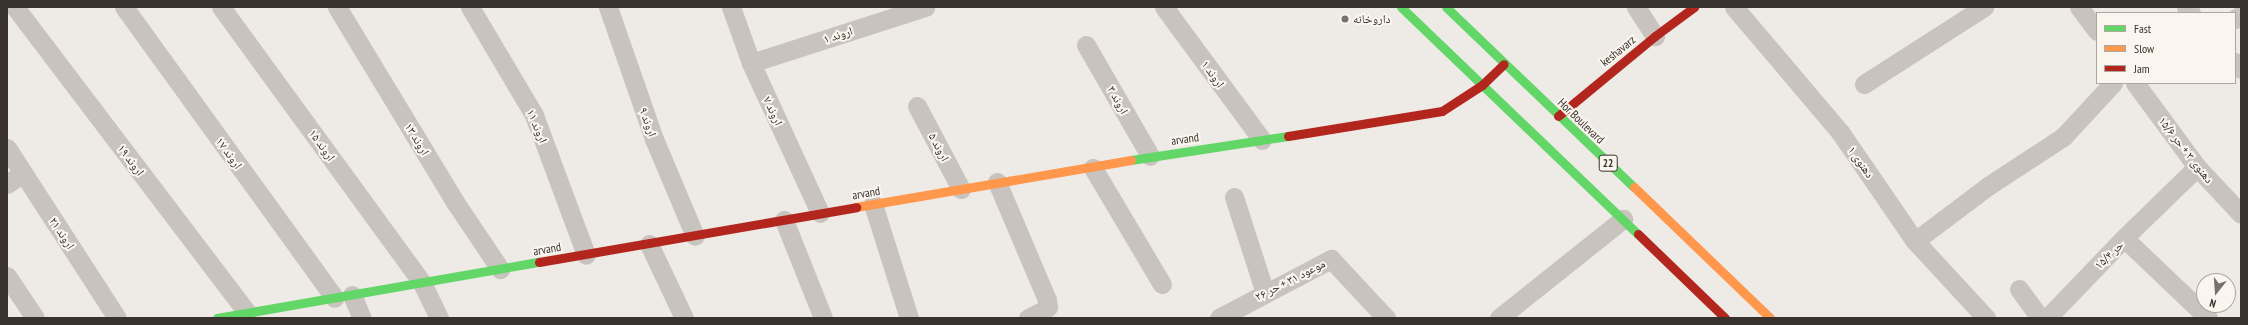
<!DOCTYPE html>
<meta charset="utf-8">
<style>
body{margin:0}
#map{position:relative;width:2248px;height:325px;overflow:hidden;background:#eeeae6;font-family:"PT Sans Narrow","Noto Naskh Arabic",sans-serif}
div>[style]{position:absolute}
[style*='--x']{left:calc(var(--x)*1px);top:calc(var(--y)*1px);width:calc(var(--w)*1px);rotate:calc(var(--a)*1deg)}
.street>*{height:19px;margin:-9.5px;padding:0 9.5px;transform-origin:9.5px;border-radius:9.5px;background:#c8c3be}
.fast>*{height:9px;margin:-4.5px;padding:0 4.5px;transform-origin:4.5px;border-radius:4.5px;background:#63d668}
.slow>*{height:9px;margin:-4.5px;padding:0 4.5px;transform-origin:4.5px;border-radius:4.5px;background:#ff974d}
.jam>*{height:9px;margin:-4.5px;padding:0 4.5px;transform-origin:4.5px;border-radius:4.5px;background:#b3261e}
.dots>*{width:11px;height:11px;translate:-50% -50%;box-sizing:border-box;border:2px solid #faf5ee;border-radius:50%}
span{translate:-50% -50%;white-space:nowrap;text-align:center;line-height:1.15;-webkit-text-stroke:4px #faf5ee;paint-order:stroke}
.shield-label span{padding:1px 3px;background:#faf5ee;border:1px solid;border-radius:3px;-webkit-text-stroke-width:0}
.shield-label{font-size:11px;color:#39312c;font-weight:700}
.poi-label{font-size:12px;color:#39312c}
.left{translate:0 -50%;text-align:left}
.street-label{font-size:12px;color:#39312c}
.frame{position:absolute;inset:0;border:8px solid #39312c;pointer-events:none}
.legend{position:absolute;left:2096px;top:12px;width:140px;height:72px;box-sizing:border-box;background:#faf5ee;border:1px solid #ada7a0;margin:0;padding:5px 7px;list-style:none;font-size:12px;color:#39312c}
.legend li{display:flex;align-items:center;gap:8px;height:20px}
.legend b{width:20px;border:1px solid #ada7a0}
.north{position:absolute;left:2196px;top:273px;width:40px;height:40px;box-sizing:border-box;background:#faf5ee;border:1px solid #ada7a0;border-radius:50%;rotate:197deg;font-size:11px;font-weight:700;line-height:16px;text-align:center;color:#39312c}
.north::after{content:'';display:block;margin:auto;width:14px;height:18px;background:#78726d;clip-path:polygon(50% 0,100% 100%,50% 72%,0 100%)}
</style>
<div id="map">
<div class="street">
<i style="--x:15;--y:7;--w:384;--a:52.8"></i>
<i style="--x:124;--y:7;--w:359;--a:54.1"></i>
<i style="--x:221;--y:7;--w:341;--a:53.9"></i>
<i style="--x:422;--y:283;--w:39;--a:64"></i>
<i style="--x:337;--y:7;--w:228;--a:58.8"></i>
<i style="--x:455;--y:202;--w:81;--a:56.1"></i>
<i style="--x:470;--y:7;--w:126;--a:59.3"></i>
<i style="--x:534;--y:115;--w:149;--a:69.6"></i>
<i style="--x:608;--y:7;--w:140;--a:70.8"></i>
<i style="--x:654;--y:139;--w:105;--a:67.1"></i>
<i style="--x:731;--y:7;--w:59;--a:70.3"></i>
<i style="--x:751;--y:63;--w:165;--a:65.3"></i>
<i style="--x:1164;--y:7;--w:165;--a:53.6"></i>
<i style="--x:1636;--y:7;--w:35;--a:57"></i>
<i style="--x:1734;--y:7;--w:164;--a:49.7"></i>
<i style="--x:1840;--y:132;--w:132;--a:55.5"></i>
<i style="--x:1915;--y:241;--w:105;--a:47.3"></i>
<i style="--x:2079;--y:7;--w:30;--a:53"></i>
<i style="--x:2186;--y:7;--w:8;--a:50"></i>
<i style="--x:2235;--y:19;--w:7;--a:-34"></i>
<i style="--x:1086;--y:45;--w:128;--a:60"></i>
<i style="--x:2235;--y:62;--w:9;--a:49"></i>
<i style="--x:751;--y:63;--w:183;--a:-17.8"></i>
<i style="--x:2135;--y:83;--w:104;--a:53.6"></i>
<i style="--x:2197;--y:167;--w:64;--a:46.9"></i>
<i style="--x:1864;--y:84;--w:143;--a:-32.7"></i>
<i style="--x:917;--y:106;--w:94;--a:62.1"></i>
<i style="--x:7;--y:148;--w:202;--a:57.1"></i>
<i style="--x:1093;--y:168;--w:135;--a:59.3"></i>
<i style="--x:997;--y:182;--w:128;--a:67"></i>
<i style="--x:1047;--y:300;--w:7;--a:82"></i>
<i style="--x:1048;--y:307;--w:5;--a:143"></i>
<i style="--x:1044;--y:310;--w:18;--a:153"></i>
<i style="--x:7;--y:184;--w:19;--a:-35"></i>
<i style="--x:1234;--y:197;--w:101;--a:72.1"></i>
<i style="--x:873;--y:204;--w:120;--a:72.5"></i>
<i style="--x:784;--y:220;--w:105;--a:68.3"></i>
<i style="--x:2124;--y:238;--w:102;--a:-44.2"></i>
<i style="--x:1915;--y:241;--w:91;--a:-37"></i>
<i style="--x:1988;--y:186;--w:90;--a:-33.2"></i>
<i style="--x:2063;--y:137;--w:74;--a:-47.2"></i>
<i style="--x:649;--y:244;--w:82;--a:64.7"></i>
<i style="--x:7;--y:276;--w:50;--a:56.3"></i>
<i style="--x:2019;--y:289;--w:36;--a:54"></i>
<i style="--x:352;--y:295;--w:25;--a:67"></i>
<i style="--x:1219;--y:318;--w:127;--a:-27.8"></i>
<i style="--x:1331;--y:259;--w:81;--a:47"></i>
<i style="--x:1499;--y:318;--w:159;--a:-38.6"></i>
<i style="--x:2047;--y:318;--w:111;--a:-46.1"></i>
<i style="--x:2124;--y:238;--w:116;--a:43.6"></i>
</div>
<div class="fast">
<i style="--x:1401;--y:7;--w:328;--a:43.8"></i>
<i style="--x:1446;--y:7;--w:260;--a:43.8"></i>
<i style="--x:1131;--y:160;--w:159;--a:-8.7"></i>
<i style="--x:217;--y:318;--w:327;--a:-9.9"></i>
</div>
<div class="slow">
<i style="--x:1634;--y:187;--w:189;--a:43.9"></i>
<i style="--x:856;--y:207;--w:279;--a:-9.7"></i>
</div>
<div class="jam">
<i style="--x:1558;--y:116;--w:126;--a:-39.5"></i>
<i style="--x:1655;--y:36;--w:49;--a:-36.6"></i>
<i style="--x:1288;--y:136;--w:156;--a:-9.2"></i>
<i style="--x:1442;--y:111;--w:48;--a:-33"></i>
<i style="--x:1482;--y:85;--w:30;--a:-44"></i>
<i style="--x:1638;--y:234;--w:121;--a:44"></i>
<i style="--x:539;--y:262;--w:322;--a:-9.8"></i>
</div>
<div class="dots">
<i style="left:1345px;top:19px;background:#78726d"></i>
</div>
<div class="shield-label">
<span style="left:1608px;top:163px">22</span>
</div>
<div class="poi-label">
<span class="left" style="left:1353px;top:19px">داروخانه</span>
</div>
<div class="street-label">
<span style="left:838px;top:35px;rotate:-18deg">اروند ۱</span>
<span style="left:1618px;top:51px;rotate:-39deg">keshavarz</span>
<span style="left:1213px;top:74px;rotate:54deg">اروند ۱</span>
<span style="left:1118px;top:100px;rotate:61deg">اروند ۳</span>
<span style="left:773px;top:111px;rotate:65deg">اروند ۷</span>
<span style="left:1581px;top:121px;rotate:44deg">Hor Boulevard</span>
<span style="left:648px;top:122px;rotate:70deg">اروند ۹</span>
<span style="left:537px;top:126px;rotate:67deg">اروند ۱۱</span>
<span style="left:417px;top:139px;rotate:59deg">اروند ۱۳</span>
<span style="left:1185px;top:139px;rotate:-8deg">arvand</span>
<span style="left:322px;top:145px;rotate:54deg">اروند ۱۵</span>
<span style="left:939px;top:147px;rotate:62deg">اروند ۵</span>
<span style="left:2186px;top:150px;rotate:52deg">دهنوی ۳ + حر ۱۵/۶</span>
<span style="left:229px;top:153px;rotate:54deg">اروند ۱۷</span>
<span style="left:131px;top:160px;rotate:53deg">اروند ۱۹</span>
<span style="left:1861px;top:162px;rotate:55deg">دهنوی ۱</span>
<span style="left:866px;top:193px;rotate:-10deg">arvand</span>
<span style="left:62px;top:233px;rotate:57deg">اروند ۲۱</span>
<span style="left:547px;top:249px;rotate:-10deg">arvand</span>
<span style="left:2109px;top:255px;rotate:-44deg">حر ۱۵/۴</span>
<span style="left:1290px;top:280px;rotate:-27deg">موعود ۳۱ + حر ۲۶</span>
</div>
<div class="frame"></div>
<ul class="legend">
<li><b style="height:5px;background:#63d668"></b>Fast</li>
<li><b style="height:5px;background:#ff974d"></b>Slow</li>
<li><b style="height:5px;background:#b3261e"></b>Jam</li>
</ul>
<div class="north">N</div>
</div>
